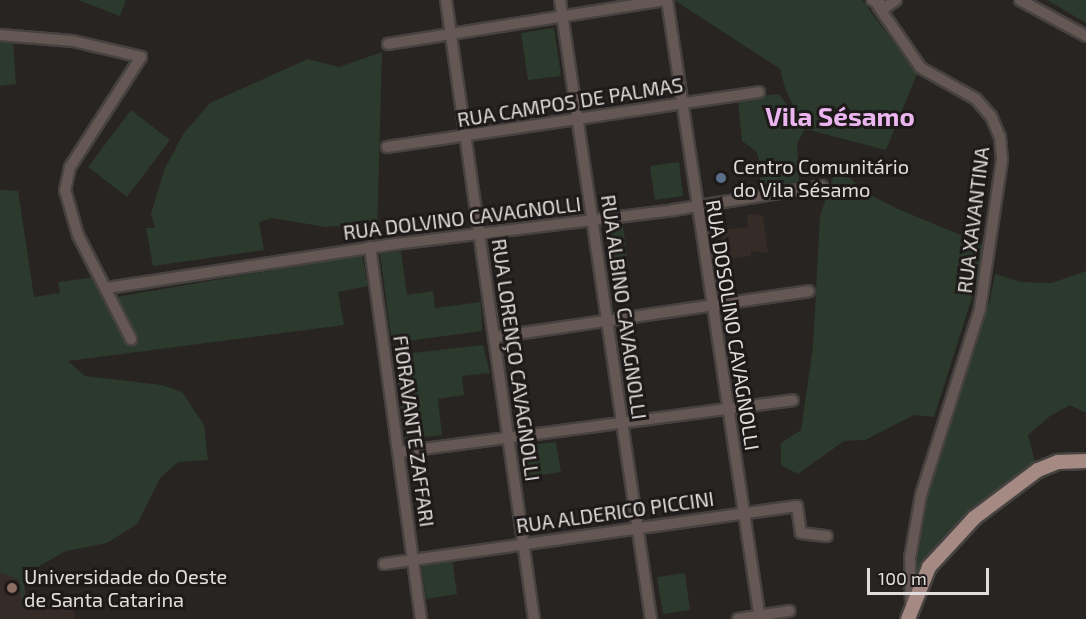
<!DOCTYPE html>
<meta charset="utf-8">
<style>
body{margin:0}
#map{position:relative;width:1086px;height:619px;overflow:hidden;background:#282422;font-family:"Exo 2",sans-serif}
div>[style]{position:absolute}
[style*='--x']{left:calc(var(--x)*1px);top:calc(var(--y)*1px);width:calc(var(--w)*1px);rotate:calc(var(--a)*1deg)}
.built>*{inset:0;background:#352b27}
.green>*{inset:0;background:#2c392d}
.roads{filter:drop-shadow(2px 0 #454240) drop-shadow(-2px 0 #454240) drop-shadow(0 2px #454240) drop-shadow(0 -2px #454240)}
.minor>*{height:10px;margin:-5px;padding:0 5px;transform-origin:5px;border-radius:5px;background:#655754}
.major>*{height:14px;margin:-7px;padding:0 7px;transform-origin:7px;border-radius:7px;background:#a58a83}
.dots>*{width:16px;height:16px;translate:-50% -50%;box-sizing:border-box;border:3px solid #1e1a19;border-radius:50%}
span{translate:-50% -50%;white-space:nowrap;text-align:center;line-height:1.15;-webkit-text-stroke:6px #1e1a19;paint-order:stroke}
.street-label{font-size:20px;color:#e0dddc}
.poi-label{font-size:20px;color:#e0dddc}
.left{translate:0 -50%;text-align:left}
.district-label{font-size:26px;color:#ebb5f0;font-weight:700}
.scale{position:absolute;left:867px;top:568px;width:122px;height:27px;box-sizing:border-box;border:3px solid #e0dddc;border-top:0;padding-left:8px;font-size:18px;line-height:21px;white-space:nowrap;color:#e0dddc;-webkit-text-stroke:4px #1e1a19;paint-order:stroke}
</style>
<div id="map">
<div class="built">
<i style="clip-path:polygon(757px 214px,763px 217px,768px 253px,751px 251px,751px 256px,728px 259px,727px 250px,721px 251px,723px 230px,748px 227px,747px 215px)"></i>
<i style="clip-path:polygon(19px 543px,27px 607px,73px 601px,75px 619px,0 619px,0 545px)"></i>
</div>
<div class="green">
<i style="clip-path:polygon(78px 0,126px 0,120px 16px)"></i>
<i style="clip-path:polygon(674px 0,862px 0,917px 74px,886px 150px,805px 129px,797px 144px,799px 182px,760px 189px,760px 162px,756px 151px,742px 141px,738px 99px,779px 94px,802px 125px,785px 88px,780px 69px)"></i>
<i style="clip-path:polygon(1047px 0,1086px 0,1086px 23px)"></i>
<i style="clip-path:polygon(554px 28px,561px 76px,528px 80px,521px 33px)"></i>
<i style="clip-path:polygon(0 42px,13px 42px,16px 84px,0 86px)"></i>
<i style="clip-path:polygon(382px 52px,377px 233px,359px 224px,326px 227px,272px 218px,259px 222px,264px 250px,153px 266px,146px 228px,155px 228px,151px 214px,165px 168px,184px 133px,210px 103px,308px 59px,339px 67px)"></i>
<i style="clip-path:polygon(131px 110px,170px 140px,127px 197px,88px 167px)"></i>
<i style="clip-path:polygon(679px 162px,683px 196px,655px 200px,650px 166px)"></i>
<i style="clip-path:polygon(834px 175px,850px 178px,866px 193px,898px 209px,985px 245px,982px 266px,934px 417px,914px 415px,865px 440px,844px 441px,798px 474px,781px 465px,781px 443px,801px 430px,813px 347px,820px 216px)"></i>
<i style="clip-path:polygon(0 190px,18px 191px,34px 297px,60px 293px,58px 282px,97px 277px,110px 298px,362px 255px,368px 286px,338px 292px,344px 325px,68px 361px,85px 376px,162px 385px,182px 392px,204px 425px,208px 460px,178px 462px,160px 478px,137px 524px,107px 543px,66px 551px,23px 575px,27px 607px,23px 608px,18px 579px,0 572px)"></i>
<i style="clip-path:polygon(623px 225px,628px 266px,612px 268px,607px 229px)"></i>
<i style="clip-path:polygon(401px 251px,407px 295px,433px 291px,435px 308px,481px 302px,482px 331px,392px 343px,380px 254px)"></i>
<i style="clip-path:polygon(1086px 271px,1086px 413px,1070px 405px,1050px 416px,1028px 435px,1036px 466px,972px 514px,915px 575px,928px 495px,945px 431px,990px 300px,995px 274px,1021px 282px,1052px 283px)"></i>
<i style="clip-path:polygon(483px 345px,490px 373px,462px 376px,464px 395px,438px 399px,442px 435px,404px 439px,395px 355px)"></i>
<i style="clip-path:polygon(556px 442px,561px 472px,528px 477px,524px 446px)"></i>
<i style="clip-path:polygon(452px 558px,457px 594px,426px 599px,421px 562px)"></i>
<i style="clip-path:polygon(685px 573px,690px 610px,663px 614px,657px 577px)"></i>
</div>
<div class="roads">
<div class="minor">
<i style="--x:446;--y:0;--w:625;--a:81.91"></i>
<i style="--x:560;--y:0;--w:626;--a:81.64"></i>
<i style="--x:667;--y:0;--w:626;--a:81.46"></i>
<i style="--x:872;--y:0;--w:16;--a:27"></i>
<i style="--x:886;--y:7;--w:12;--a:-35"></i>
<i style="--x:1020;--y:0;--w:75;--a:28.6"></i>
<i style="--x:878;--y:6;--w:75;--a:55.3"></i>
<i style="--x:921;--y:68;--w:63;--a:29.4"></i>
<i style="--x:976;--y:99;--w:23;--a:49"></i>
<i style="--x:991;--y:116;--w:23;--a:67"></i>
<i style="--x:1000;--y:137;--w:23;--a:85"></i>
<i style="--x:1002;--y:160;--w:151;--a:98.4"></i>
<i style="--x:980;--y:309;--w:195;--a:107.6"></i>
<i style="--x:921;--y:495;--w:64;--a:99.9"></i>
<i style="--x:910;--y:558;--w:47;--a:88.8"></i>
<i style="--x:0;--y:35;--w:73;--a:4.7"></i>
<i style="--x:73;--y:41;--w:70;--a:13.2"></i>
<i style="--x:141;--y:57;--w:131;--a:122.8"></i>
<i style="--x:70;--y:167;--w:24;--a:102"></i>
<i style="--x:65;--y:190;--w:47;--a:73.9"></i>
<i style="--x:78;--y:235;--w:117;--a:63"></i>
<i style="--x:388;--y:44;--w:282;--a:-9"></i>
<i style="--x:387;--y:147;--w:376;--a:-8.4"></i>
<i style="--x:370;--y:247;--w:375;--a:82.2"></i>
<i style="--x:107;--y:288;--w:291;--a:-8.7"></i>
<i style="--x:395;--y:244;--w:281;--a:-6.9"></i>
<i style="--x:674;--y:210;--w:150;--a:-9.2"></i>
<i style="--x:495;--y:337;--w:317;--a:-8.3"></i>
<i style="--x:400;--y:452;--w:396;--a:-7.5"></i>
<i style="--x:384;--y:564;--w:417;--a:-8"></i>
<i style="--x:797;--y:506;--w:27;--a:82"></i>
<i style="--x:801;--y:533;--w:26;--a:7"></i>
<i style="--x:738;--y:619;--w:52;--a:-8.9"></i>
</div>
<div class="major">
<i style="--x:908;--y:619;--w:56;--a:-68"></i>
<i style="--x:929;--y:567;--w:67;--a:-47.4"></i>
<i style="--x:974;--y:518;--w:80;--a:-36.9"></i>
<i style="--x:1038;--y:470;--w:22;--a:-22"></i>
<i style="--x:1058;--y:462;--w:28;--a:-2"></i>
</div>
</div>
<div class="dots">
<i style="left:721px;top:178px;background:#5c6f8a"></i>
<i style="left:12px;top:588px;background:#8d6e63"></i>
</div>
<div class="street-label">
<span style="left:570px;top:102px;rotate:-9deg">RUA CAMPOS DE PALMAS</span>
<span style="left:462px;top:218px;rotate:-7deg">RUA DOLVINO CAVAGNOLLI</span>
<span style="left:973px;top:220px;rotate:-83deg">RUA XAVANTINA</span>
<span style="left:624px;top:307px;rotate:82deg">RUA ALBINO CAVAGNOLLI</span>
<span style="left:733px;top:325px;rotate:81deg">RUA DOSOLINO CAVAGNOLLI</span>
<span style="left:516px;top:360px;rotate:82deg">RUA LORENÇO CAVAGNOLLI</span>
<span style="left:414px;top:431px;rotate:82deg">FIORAVANTE ZAFFARI</span>
<span style="left:615px;top:512px;rotate:-8deg">RUA ALDERICO PICCINI</span>
</div>
<div class="poi-label">
<span class="left" style="left:733px;top:178px">Centro Comunitário<br>do Vila Sésamo</span>
<span class="left" style="left:24px;top:588px">Universidade do Oeste<br>de Santa Catarina</span>
</div>
<div class="district-label">
<span style="left:840px;top:116px">Vila Sésamo</span>
</div>
<div class="scale">100 m</div>
</div>
